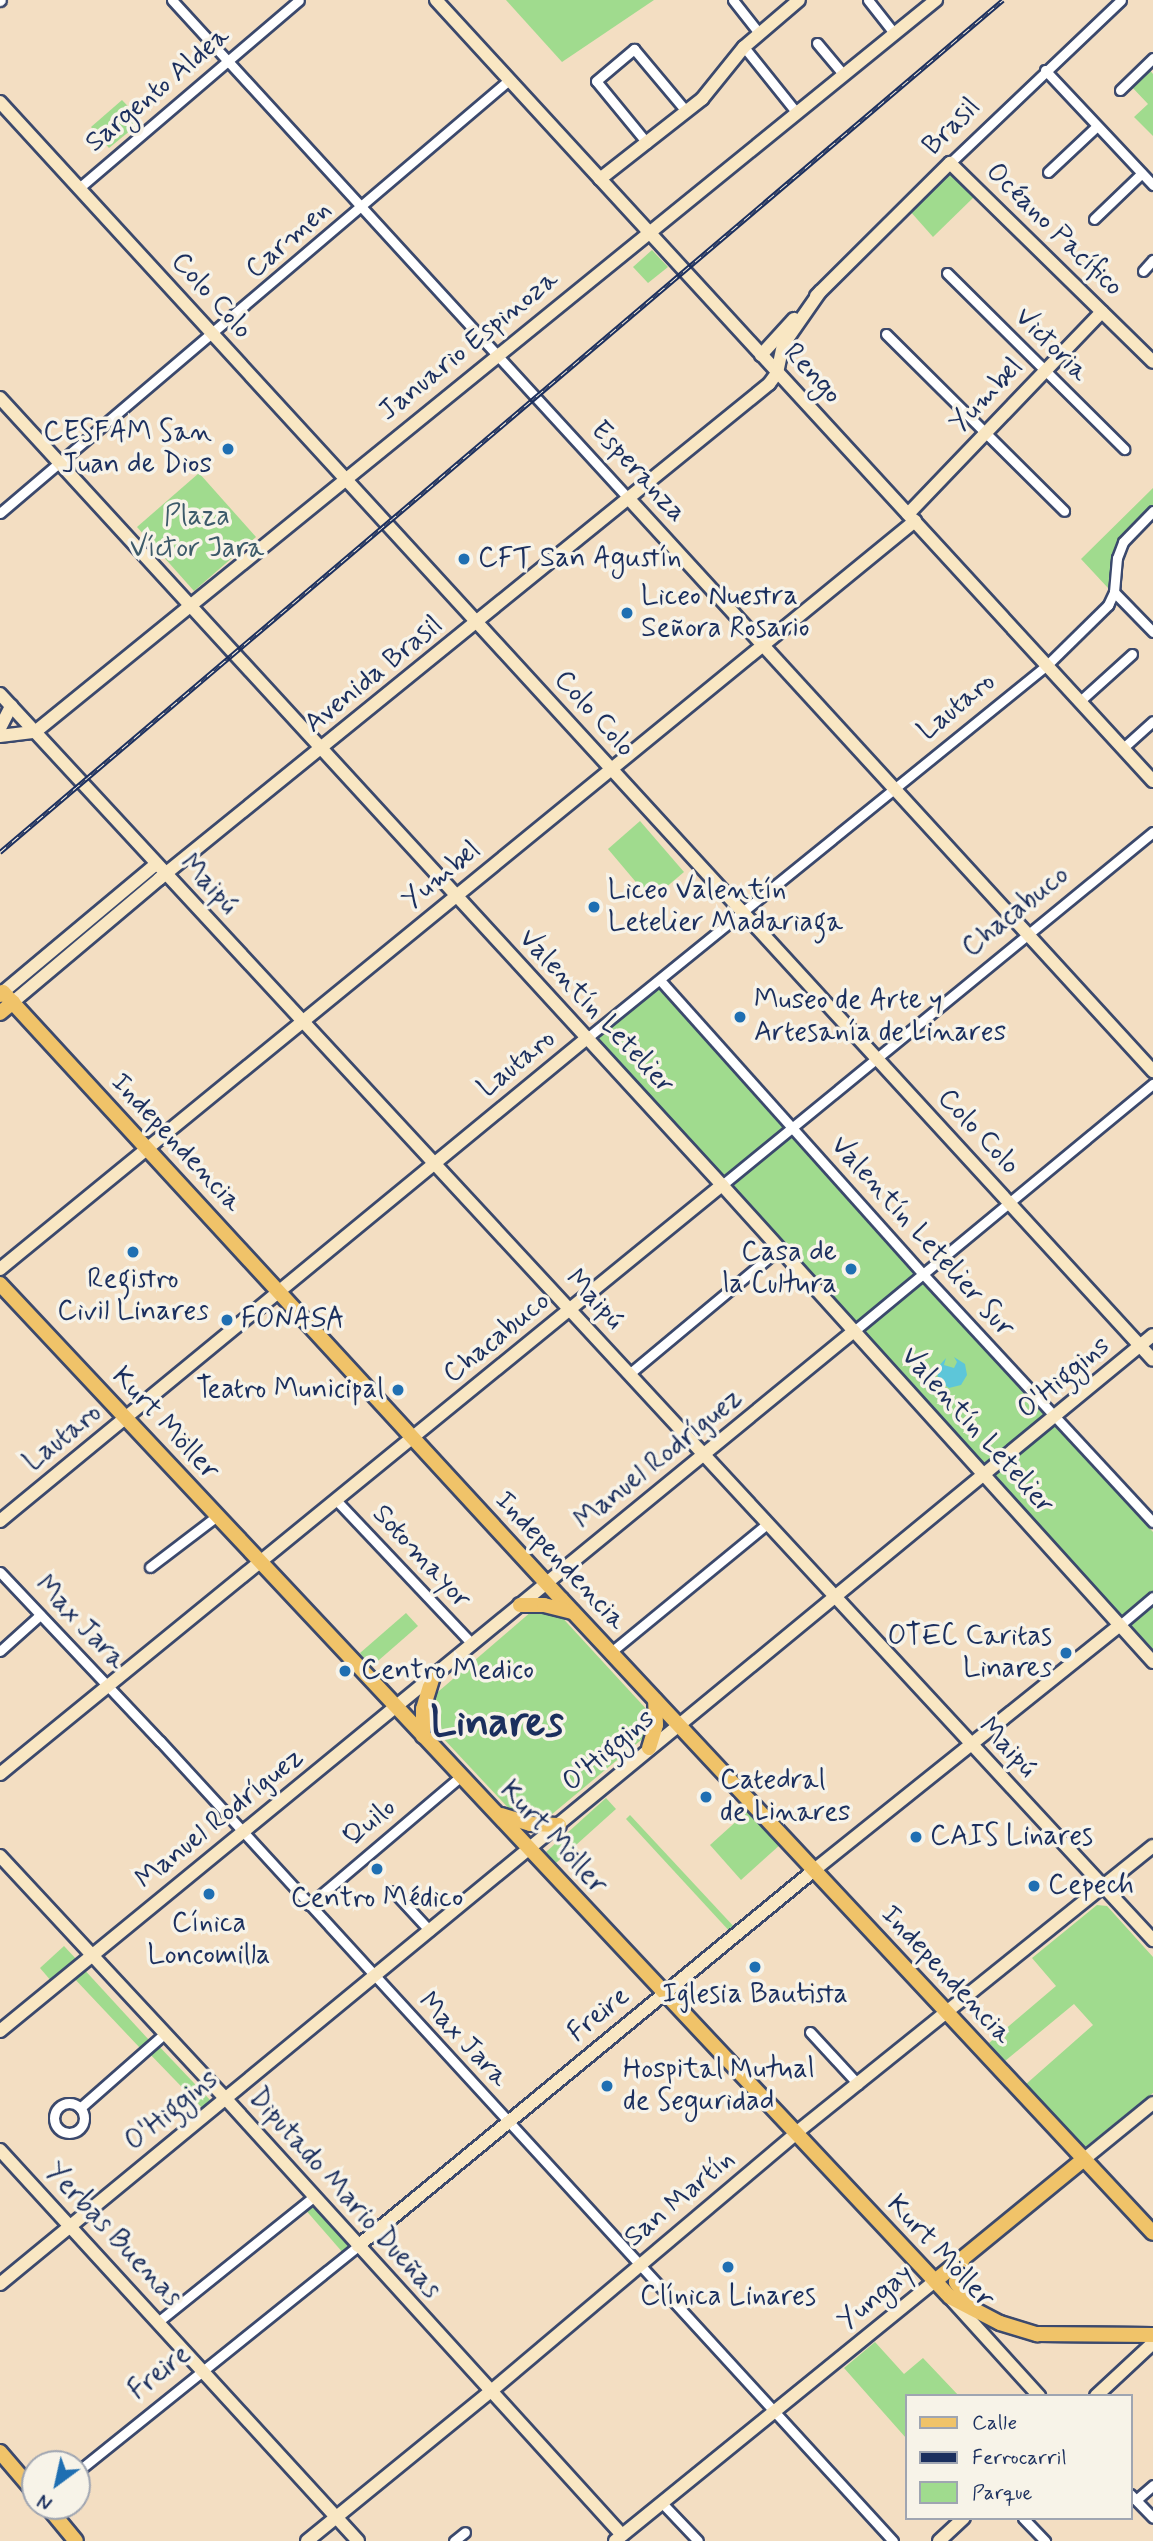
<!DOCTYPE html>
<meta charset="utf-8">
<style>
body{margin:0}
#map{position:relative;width:1153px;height:2541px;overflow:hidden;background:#f3dec2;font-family:Mynerve,sans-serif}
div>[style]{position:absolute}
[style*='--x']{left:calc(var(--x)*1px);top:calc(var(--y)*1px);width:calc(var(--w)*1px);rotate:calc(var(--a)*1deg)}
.green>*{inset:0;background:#a0db8e}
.water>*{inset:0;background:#5dc6d9}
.roads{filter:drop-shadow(2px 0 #3b496d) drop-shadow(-2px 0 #3b496d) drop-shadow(0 2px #3b496d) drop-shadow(0 -2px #3b496d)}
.street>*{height:9px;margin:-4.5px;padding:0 4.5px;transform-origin:4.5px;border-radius:4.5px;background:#fff}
.street>.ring{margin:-4.5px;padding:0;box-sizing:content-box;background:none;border:9px solid #fff;border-radius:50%}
.secondary>*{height:12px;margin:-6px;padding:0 6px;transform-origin:6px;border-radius:6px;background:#f9e7c3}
.primary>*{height:14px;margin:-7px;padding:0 7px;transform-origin:7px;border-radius:7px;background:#f0c369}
.rail>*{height:5px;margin-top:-2.5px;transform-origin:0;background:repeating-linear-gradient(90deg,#f7f3e8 0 8px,#1b2f5e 0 16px);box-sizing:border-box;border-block:2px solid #1b2f5e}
.dots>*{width:19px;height:19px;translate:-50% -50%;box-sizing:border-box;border:4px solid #f7f3e8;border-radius:50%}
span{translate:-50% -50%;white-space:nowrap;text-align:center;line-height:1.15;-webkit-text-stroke:7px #f7f3e8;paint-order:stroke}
.street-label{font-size:28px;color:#1b2f5e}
.poi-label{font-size:28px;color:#1b2f5e}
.right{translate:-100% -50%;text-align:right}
.left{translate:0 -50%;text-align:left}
.park-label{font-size:28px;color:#3c5a6a}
.town-label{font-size:42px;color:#1b2f5e;font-weight:700}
.legend{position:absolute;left:905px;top:2394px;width:228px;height:126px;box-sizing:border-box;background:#f7f3e8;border:2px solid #9fa5b1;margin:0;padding:9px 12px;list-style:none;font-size:21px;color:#1b2f5e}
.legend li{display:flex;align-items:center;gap:14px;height:35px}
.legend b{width:35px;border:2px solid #9fa5b1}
.north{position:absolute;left:21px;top:2450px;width:70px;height:70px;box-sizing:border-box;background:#f7f3e8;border:2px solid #9fa5b1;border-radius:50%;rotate:213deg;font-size:19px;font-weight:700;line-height:28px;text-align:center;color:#1b2f5e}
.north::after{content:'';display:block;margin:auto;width:24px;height:32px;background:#1f6fb2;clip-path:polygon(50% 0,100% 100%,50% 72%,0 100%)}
</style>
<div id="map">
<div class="green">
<i style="clip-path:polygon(506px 0,654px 0,562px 62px)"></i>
<i style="clip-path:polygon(1147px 67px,1153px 74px,1153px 136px,1134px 117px,1148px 104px,1130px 85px)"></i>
<i style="clip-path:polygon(122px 100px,142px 121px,109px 148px,91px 127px)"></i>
<i style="clip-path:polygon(951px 169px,976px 195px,933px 237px,909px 210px)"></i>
<i style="clip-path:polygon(652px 250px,668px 267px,648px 283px,633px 267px)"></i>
<i style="clip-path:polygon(199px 473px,256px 537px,194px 591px,137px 527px)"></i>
<i style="clip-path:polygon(1153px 488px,1153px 506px,1121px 539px,1112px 557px,1108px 588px,1081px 559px)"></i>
<i style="clip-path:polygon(640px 821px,684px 872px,651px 900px,608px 849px)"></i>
<i style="clip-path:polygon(660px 988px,1153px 1532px,1153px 1649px,595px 1041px)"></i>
<i style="clip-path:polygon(532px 1611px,558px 1613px,649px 1712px,650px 1725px,646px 1736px,551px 1815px,536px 1819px,513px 1813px,427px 1721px,432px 1697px)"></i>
<i style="clip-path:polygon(406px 1613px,418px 1626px,371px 1667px,360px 1653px)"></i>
<i style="clip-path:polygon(606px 1798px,616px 1809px,556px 1863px,546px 1852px)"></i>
<i style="clip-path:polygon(750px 1809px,781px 1844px,741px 1880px,710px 1845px)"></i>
<i style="clip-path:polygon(630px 1815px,737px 1930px,732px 1934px,626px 1819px)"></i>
<i style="clip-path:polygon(1097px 1905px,1107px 1906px,1153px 1957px,1153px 2093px,1084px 2148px,1025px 2085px,1093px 2025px,1074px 2004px,1005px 2061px,989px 2043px,1056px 1986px,1032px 1958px)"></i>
<i style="clip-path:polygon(64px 1946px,77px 1960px,52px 1982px,40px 1968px)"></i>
<i style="clip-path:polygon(81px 1966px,149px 2040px,140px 2048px,71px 1975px)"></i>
<i style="clip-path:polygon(155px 2042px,212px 2102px,203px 2109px,146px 2050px)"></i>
<i style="clip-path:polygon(313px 2199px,355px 2246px,344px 2254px,303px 2207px)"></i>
<i style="clip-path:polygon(875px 2342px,904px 2374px,923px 2358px,959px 2396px,906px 2396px,906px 2438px,844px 2368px)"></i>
</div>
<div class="water">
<i style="clip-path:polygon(954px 1357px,965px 1364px,967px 1375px,961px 1385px,949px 1388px,938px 1380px,937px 1368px,946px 1358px,944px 1365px,954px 1368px,957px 1362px)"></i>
</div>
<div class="roads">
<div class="street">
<i style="--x:172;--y:0;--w:677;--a:47.52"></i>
<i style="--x:733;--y:0;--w:42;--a:51.8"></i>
<i style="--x:868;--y:0;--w:42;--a:51.8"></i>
<i style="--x:0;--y:1;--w:1;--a:-45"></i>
<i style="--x:817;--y:43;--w:40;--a:50"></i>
<i style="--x:744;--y:47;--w:83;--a:51.3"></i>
<i style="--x:1045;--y:70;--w:158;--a:46.8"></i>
<i style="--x:1120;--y:90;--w:46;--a:-44.1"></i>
<i style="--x:647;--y:143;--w:80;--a:-129.4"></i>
<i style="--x:596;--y:81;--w:50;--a:-40.1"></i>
<i style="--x:634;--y:49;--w:81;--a:50"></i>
<i style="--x:950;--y:163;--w:236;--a:-43.6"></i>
<i style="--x:1048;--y:172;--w:67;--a:-43.2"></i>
<i style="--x:79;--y:188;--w:289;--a:-40.5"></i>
<i style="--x:1094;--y:219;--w:66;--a:-43.8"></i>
<i style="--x:1143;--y:271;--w:15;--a:-48"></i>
<i style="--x:947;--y:273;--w:250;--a:44.8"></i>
<i style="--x:886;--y:334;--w:251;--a:44.8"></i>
<i style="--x:0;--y:513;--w:668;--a:-40.39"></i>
<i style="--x:1114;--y:592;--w:56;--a:45.7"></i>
<i style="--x:1080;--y:701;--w:70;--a:-42.1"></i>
<i style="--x:1123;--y:748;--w:40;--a:-42"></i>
<i style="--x:660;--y:980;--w:394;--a:48.2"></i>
<i style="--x:923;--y:1274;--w:338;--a:47.2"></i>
<i style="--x:587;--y:1038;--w:592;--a:-39.04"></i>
<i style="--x:1047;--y:665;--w:86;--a:-44.5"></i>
<i style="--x:1108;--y:605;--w:14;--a:-65"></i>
<i style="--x:1114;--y:592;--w:34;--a:-85"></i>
<i style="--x:1117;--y:558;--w:17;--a:-69"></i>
<i style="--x:1123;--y:542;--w:43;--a:-45.9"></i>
<i style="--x:722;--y:1185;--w:557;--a:-39.32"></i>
<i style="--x:854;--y:1331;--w:388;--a:-39.6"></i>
<i style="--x:629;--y:1374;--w:194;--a:-39.8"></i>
<i style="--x:337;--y:1501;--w:197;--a:46.6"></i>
<i style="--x:150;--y:1567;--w:84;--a:-37.3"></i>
<i style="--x:0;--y:1572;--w:233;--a:46.6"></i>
<i style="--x:160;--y:1741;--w:1085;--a:47.5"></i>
<i style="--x:1120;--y:1625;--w:43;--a:-40.3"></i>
<i style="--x:0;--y:1651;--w:54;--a:-42"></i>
<i style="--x:611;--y:1652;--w:202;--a:-39.4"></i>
<i style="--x:393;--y:1891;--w:54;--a:47.2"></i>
<i style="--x:309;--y:1905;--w:199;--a:-40.3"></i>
<i style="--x:810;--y:2032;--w:71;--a:47.3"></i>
<i class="ring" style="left:54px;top:2103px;width:21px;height:21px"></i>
<i style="--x:80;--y:2108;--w:113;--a:-41.4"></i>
<i style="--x:159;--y:2321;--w:198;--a:-38.8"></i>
<i style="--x:77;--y:2472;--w:361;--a:-38.8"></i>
<i style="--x:1130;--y:2494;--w:33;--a:46"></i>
<i style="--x:1136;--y:2500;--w:23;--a:-41"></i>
<i style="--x:662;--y:2503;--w:52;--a:46.5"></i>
<i style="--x:1023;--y:2518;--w:32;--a:46"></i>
<i style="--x:454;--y:2541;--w:14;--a:-39"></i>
</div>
<div class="secondary">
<i style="--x:436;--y:0;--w:1060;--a:47.45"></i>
<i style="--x:0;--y:102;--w:1706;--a:47.49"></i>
<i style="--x:600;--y:179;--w:130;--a:-38.1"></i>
<i style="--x:702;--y:99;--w:67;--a:-51.1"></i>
<i style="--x:744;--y:47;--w:72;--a:-40.5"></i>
<i style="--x:816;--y:296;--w:189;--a:-44.8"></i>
<i style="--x:950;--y:163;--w:284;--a:44.4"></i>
<i style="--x:761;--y:355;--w:49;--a:-47.5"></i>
<i style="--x:0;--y:398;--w:1068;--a:47.47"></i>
<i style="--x:722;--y:1185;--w:643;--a:47.9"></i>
<i style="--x:629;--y:499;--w:776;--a:47.51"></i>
<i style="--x:908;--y:514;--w:280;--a:-46.2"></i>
<i style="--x:0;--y:694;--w:1698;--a:47.22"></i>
<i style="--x:0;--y:728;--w:25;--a:-63"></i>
<i style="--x:0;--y:736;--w:35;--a:-7"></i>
<i style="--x:35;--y:732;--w:1161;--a:-39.09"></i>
<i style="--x:3;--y:992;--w:198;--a:-39.9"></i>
<i style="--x:13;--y:1002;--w:191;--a:-40.1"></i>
<i style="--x:159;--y:879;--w:786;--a:-39.06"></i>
<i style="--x:769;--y:384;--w:14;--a:-54"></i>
<i style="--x:777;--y:373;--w:29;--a:-78"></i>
<i style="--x:783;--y:345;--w:65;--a:-55.1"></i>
<i style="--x:0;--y:1269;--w:1182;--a:-39.27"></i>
<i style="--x:0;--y:1521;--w:760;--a:-39.45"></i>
<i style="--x:0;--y:1774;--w:932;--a:-39.21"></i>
<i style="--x:0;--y:1856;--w:332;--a:47.1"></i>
<i style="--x:226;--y:2099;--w:589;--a:47.75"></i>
<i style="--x:0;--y:2031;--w:1104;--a:-39.34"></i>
<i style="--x:0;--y:2150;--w:530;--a:47.52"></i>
<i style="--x:1083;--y:2160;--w:90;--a:-39.2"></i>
<i style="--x:358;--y:2246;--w:590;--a:-39.49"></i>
<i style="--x:813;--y:1871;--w:393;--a:-38.7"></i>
<i style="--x:0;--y:2284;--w:1493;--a:-39.46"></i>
<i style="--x:952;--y:2300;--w:130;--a:47.8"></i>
<i style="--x:1096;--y:2396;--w:78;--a:-42.9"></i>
<i style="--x:307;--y:2541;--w:236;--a:-39.2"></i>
<i style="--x:490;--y:2392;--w:401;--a:-40.2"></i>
<i style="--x:796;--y:2133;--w:458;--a:-38.8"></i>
<i style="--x:615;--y:2541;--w:412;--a:-39.1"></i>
<i style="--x:939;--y:2541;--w:34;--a:-43"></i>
</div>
<div class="primary">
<i style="--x:0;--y:995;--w:4;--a:-45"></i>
<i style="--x:3;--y:992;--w:825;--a:47.41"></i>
<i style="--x:561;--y:1599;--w:867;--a:46.96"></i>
<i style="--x:0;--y:1013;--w:17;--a:-40"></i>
<i style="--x:0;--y:1284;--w:1389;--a:46.84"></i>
<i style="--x:950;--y:2297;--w:56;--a:27.5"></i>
<i style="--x:1000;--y:2323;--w:39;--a:17"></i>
<i style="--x:1037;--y:2334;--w:116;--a:0.5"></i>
<i style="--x:520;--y:1605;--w:24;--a:0"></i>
<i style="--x:544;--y:1605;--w:30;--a:14"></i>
<i style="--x:423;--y:1736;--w:27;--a:-90"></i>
<i style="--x:423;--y:1709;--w:34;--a:-73"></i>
<i style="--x:649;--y:1748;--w:24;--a:-73"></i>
<i style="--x:656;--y:1725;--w:25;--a:-92"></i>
<i style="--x:501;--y:1815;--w:30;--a:17"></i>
<i style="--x:530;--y:1824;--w:29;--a:2"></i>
<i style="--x:962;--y:2261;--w:22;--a:106"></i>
<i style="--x:956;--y:2282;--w:31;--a:58"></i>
<i style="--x:935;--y:2281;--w:191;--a:-39.3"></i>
<i style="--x:0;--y:2452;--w:54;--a:49.5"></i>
<i style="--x:47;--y:2506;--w:45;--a:50.4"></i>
</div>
</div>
<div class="rail">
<i style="--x:0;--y:852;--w:1316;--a:-40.35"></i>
</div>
<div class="dots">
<i style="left:228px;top:449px;background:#1f6fb2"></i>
<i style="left:464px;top:559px;background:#1f6fb2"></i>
<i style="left:627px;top:613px;background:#1f6fb2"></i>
<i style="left:594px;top:907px;background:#1f6fb2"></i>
<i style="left:740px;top:1017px;background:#1f6fb2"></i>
<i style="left:133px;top:1252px;background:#1f6fb2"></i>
<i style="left:851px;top:1269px;background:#1f6fb2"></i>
<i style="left:227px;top:1320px;background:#1f6fb2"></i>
<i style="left:398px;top:1390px;background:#1f6fb2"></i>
<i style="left:1066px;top:1653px;background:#1f6fb2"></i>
<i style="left:345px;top:1671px;background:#1f6fb2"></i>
<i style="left:706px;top:1797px;background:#1f6fb2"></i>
<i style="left:916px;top:1837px;background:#1f6fb2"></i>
<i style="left:377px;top:1869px;background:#1f6fb2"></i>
<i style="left:1034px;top:1886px;background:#1f6fb2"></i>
<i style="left:209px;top:1894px;background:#1f6fb2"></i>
<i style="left:755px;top:1967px;background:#1f6fb2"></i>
<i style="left:607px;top:2086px;background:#1f6fb2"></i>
<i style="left:728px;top:2267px;background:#1f6fb2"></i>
</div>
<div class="street-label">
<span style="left:158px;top:90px;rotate:-40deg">Sargento Aldea</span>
<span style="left:952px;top:127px;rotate:-45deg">Brasil</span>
<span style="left:1054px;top:230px;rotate:44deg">Océano Pacífico</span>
<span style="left:289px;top:240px;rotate:-41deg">Carmen</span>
<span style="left:211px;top:296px;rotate:48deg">Colo Colo</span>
<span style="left:1051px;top:345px;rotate:45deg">Victoria</span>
<span style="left:469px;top:346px;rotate:-39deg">Januario Espinoza</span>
<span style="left:812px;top:374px;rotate:47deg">Rengo</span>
<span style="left:987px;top:396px;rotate:-46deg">Yumbel</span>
<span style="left:638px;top:472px;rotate:47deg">Esperanza</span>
<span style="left:374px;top:675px;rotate:-39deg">Avenida Brasil</span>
<span style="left:957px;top:707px;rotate:-39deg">Lautaro</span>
<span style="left:594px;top:714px;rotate:48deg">Colo Colo</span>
<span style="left:442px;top:876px;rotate:-39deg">Yumbel</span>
<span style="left:208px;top:885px;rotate:47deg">Maipú</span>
<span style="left:1016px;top:912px;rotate:-39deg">Chacabuco</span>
<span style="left:596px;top:1012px;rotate:47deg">Valentín Letelier</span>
<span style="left:517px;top:1064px;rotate:-39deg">Lautaro</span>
<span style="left:978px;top:1132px;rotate:47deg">Colo Colo</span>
<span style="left:176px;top:1143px;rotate:47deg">Independencia</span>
<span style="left:922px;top:1237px;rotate:48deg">Valentín Letelier Sur</span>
<span style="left:594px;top:1300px;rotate:47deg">Maipú</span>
<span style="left:497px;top:1338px;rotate:-39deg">Chacabuco</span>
<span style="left:1064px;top:1378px;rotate:-40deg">O'Higgins</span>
<span style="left:165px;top:1424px;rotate:47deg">Kurt Möller</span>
<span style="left:977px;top:1431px;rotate:48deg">Valentín Letelier</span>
<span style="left:63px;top:1438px;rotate:-39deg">Lautaro</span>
<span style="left:659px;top:1460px;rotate:-39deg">Manuel Rodríguez</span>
<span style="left:421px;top:1557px;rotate:47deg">Sotomayor</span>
<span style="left:560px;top:1561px;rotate:47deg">Independencia</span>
<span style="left:80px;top:1623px;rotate:46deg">Max Jara</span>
<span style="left:1007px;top:1748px;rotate:47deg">Maipú</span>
<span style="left:609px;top:1751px;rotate:-40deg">O'Higgins</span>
<span style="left:220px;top:1819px;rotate:-39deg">Manuel Rodríguez</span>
<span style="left:370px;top:1823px;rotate:-40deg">Quilo</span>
<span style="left:553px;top:1838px;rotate:47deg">Kurt Möller</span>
<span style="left:946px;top:1975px;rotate:47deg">Independencia</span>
<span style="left:599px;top:2015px;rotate:-39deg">Freire</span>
<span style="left:463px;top:2040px;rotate:47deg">Max Jara</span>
<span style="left:172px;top:2111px;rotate:-39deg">O'Higgins</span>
<span style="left:344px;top:2194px;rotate:48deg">Diputado Mario Dueñas</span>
<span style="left:680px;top:2199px;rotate:-40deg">San Martín</span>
<span style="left:113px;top:2235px;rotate:47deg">Yerbas Buenas</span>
<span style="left:940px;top:2252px;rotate:47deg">Kurt Möller</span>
<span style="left:876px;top:2298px;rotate:-39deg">Yungay</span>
<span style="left:160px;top:2373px;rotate:-39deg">Freire</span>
</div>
<div class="poi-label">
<span class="right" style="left:212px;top:449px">CESFAM San<br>Juan de Dios</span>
<span class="left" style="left:478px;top:559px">CFT San Agustín</span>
<span class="left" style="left:641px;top:613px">Liceo Nuestra<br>Señora Rosario</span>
<span class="left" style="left:608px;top:907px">Liceo Valentín<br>Letelier Madariaga</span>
<span class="left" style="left:754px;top:1017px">Museo de Arte y<br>Artesanía de Linares</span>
<span class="right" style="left:837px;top:1269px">Casa de<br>la Cultura</span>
<span style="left:133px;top:1296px">Registro<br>Civil Linares</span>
<span class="left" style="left:241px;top:1320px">FONASA</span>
<span class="right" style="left:384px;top:1390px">Teatro Municipal</span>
<span class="right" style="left:1052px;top:1653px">OTEC Caritas<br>Linares</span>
<span class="left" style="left:361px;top:1671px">Centro Medico</span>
<span class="left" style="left:720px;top:1797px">Catedral<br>de Linares</span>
<span class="left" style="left:930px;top:1837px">CAIS Linares</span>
<span class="left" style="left:1048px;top:1886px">Cepech</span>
<span style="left:377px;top:1899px">Centro Médico</span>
<span style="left:209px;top:1940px">Cínica<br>Loncomilla</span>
<span style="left:755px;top:1995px">Iglesia Bautista</span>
<span class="left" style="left:623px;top:2086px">Hospital Mutual<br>de Seguridad</span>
<span style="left:728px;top:2297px">Clínica Linares</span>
</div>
<div class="park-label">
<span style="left:197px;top:533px">Plaza<br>Víctor Jara</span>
</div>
<div class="town-label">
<span style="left:497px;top:1724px">Linares</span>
</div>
<ul class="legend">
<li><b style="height:9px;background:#f0c369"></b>Calle</li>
<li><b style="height:9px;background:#1b2f5e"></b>Ferrocarril</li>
<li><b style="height:19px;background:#a0db8e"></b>Parque</li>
</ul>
<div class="north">N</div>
</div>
